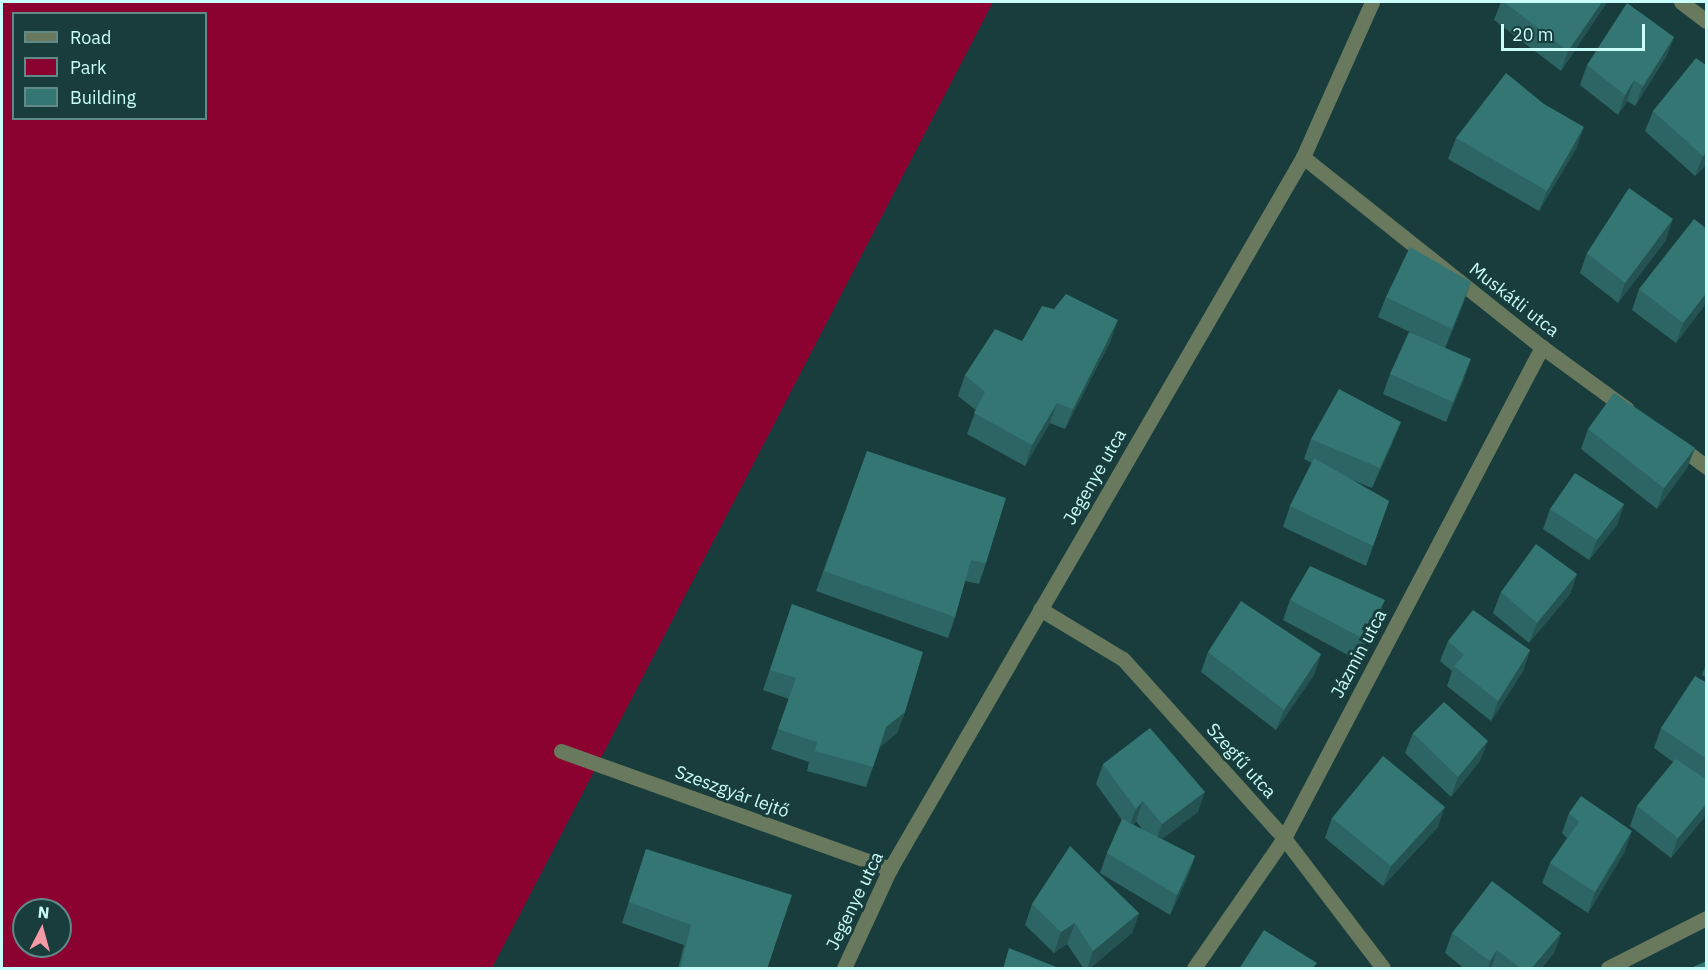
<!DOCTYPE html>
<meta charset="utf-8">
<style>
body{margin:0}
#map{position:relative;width:1708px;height:970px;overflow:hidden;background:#183d3c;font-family:"IBM Plex Sans",sans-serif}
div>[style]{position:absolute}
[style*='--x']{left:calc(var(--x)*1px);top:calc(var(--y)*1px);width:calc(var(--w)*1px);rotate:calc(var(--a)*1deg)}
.green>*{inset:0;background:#8b0230}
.street>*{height:15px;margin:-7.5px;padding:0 7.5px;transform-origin:7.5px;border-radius:7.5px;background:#69795d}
.wall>*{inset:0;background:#2d6564}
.shaded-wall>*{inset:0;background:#245351}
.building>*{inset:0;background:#347674}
span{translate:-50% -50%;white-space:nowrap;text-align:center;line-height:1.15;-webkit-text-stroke:6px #183d3c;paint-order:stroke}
.street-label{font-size:18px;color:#c9fdfa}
.frame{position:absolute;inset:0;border:3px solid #c9fdfa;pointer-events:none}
.legend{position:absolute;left:12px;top:12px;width:195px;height:108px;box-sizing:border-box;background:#183d3c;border:2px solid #5f8a88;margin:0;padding:8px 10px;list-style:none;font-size:18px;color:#c9fdfa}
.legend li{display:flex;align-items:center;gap:12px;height:30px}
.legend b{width:30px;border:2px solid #5f8a88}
.north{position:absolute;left:12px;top:898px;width:60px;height:60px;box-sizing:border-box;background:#183d3c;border:2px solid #5f8a88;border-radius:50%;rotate:6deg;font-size:16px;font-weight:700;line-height:24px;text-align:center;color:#c9fdfa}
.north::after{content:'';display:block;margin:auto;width:21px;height:27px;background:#f49aa4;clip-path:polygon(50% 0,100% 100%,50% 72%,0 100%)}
.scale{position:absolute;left:1501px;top:24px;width:144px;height:27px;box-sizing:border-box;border:3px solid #c9fdfa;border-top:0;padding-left:8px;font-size:18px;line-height:21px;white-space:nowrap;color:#c9fdfa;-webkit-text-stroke:4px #183d3c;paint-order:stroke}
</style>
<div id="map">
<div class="green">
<i style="clip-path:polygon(evenodd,2px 2px,993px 2px,492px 968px,2px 968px,2px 2px,14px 14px,206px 14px,206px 118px,14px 118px,14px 14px,2px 2px,24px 910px,60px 910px,60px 946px,24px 946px,24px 910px)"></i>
</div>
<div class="street">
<i style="--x:1681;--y:2;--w:31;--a:37"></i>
<i style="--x:1303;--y:157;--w:305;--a:38.5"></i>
<i style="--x:1542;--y:347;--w:105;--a:36.1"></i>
<i style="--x:1676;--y:444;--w:38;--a:37"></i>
<i style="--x:1040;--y:609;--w:97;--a:31.1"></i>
<i style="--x:1123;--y:659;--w:241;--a:48"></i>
<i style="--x:1284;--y:838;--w:163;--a:52.7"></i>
<i style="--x:561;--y:751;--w:350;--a:19.7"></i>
<i style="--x:844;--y:968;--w:109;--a:-65.1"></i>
<i style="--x:890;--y:869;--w:823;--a:-59.88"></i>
<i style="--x:1303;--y:157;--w:170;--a:-66"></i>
<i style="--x:1194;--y:968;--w:158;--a:-55.3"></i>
<i style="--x:1284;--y:838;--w:555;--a:-62.28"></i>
<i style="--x:1608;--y:968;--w:110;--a:-27"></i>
</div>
<div class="wall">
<i style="clip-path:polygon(1501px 2px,1607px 2px,1561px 71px,1494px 20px)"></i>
<i style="clip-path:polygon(1674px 37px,1666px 57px,1635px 106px,1627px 101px,1618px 115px,1580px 85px,1587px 65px)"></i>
<i style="clip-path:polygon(1707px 66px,1707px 164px,1695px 176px,1645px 131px,1653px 111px)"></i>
<i style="clip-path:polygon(1544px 104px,1577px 147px,1539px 211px,1448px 159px,1456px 138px)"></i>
<i style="clip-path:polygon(1707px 229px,1707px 302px,1676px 343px,1632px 310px,1639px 289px)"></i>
<i style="clip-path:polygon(1666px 240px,1618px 303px,1580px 273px,1587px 253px)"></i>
<i style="clip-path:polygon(1386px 297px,1464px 302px,1445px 348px,1464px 379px,1446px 422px,1383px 394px,1390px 374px,1412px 333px,1378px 317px)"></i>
<i style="clip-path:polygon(1111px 340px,1065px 429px,1050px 423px,1025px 466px,967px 434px,976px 410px,958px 396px,965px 375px,1022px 341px)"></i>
<i style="clip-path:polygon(1588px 429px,1695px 448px,1687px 468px,1657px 509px,1581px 449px)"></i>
<i style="clip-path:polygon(1311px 439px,1393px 442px,1372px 488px,1352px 480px,1389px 501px,1366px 566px,1283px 527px,1290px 506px,1312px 463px,1304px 459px)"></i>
<i style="clip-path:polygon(867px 451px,986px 563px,979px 584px,965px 581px,955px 617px,948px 638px,816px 591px)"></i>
<i style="clip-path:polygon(1624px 504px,1617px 525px,1589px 560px,1543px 529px,1550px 509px)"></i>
<i style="clip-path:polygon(1577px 574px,1570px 594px,1529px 643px,1493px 613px,1501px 592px)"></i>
<i style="clip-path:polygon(1290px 600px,1377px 621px,1357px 660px,1283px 620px)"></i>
<i style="clip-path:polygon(792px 604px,905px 712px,897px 733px,880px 747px,866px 787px,807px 771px,809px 762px,771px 749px,789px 699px,763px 690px)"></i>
<i style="clip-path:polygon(1448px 641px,1530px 650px,1523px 671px,1491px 721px,1447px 686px,1452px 671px,1440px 661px)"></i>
<i style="clip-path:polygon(1208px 652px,1321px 654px,1314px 675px,1276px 730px,1201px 672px)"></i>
<i style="clip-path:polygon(1707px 662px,1707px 678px,1702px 675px)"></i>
<i style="clip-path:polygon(1707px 683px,1707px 814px,1671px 858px,1630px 826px,1637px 806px,1673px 762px,1654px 748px,1661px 728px)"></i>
<i style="clip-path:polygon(1413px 733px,1480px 761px,1451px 797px,1405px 753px)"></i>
<i style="clip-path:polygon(evenodd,1103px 764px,1198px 812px,1162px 839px,1195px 856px,1188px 876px,1170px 915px,1100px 873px,1107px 853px,1122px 820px,1096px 784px,1103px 764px,1136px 821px,1142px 829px,1133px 825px,1136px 821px)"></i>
<i style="clip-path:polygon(1569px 813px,1625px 851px,1588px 913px,1542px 883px,1550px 863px,1567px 838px,1562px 833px)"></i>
<i style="clip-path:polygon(1332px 818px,1438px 827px,1383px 886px,1325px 838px)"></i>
<i style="clip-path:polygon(646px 849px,767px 969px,678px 969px,684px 945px,622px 923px)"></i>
<i style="clip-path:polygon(1032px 904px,1139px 913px,1132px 933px,1089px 969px,1084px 969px,1067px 944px,1054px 953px,1025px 925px)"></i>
<i style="clip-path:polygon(1452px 933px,1561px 933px,1554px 953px,1541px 969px,1465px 969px,1445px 953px)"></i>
</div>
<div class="shaded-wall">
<i style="clip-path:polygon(1602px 2px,1607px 2px,1561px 71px,1568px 51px)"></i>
<i style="clip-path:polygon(1674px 37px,1666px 57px,1635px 106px,1643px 86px)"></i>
<i style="clip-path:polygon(1634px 80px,1627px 101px,1618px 115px,1625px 95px)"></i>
<i style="clip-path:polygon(1584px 127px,1577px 147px,1539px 211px,1547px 191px)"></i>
<i style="clip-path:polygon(1707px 152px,1707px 164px,1695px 176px,1703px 156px)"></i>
<i style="clip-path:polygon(1673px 219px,1666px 240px,1618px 303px,1625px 283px)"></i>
<i style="clip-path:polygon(1471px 282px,1464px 302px,1445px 350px,1452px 329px)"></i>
<i style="clip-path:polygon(1707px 292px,1707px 302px,1676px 343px,1683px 323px)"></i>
<i style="clip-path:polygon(1118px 320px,1111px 340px,1065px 429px,1073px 409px)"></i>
<i style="clip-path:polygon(1471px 359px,1464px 379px,1446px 422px,1453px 402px)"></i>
<i style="clip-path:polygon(1057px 403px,1050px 423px,1025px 466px,1032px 445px)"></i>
<i style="clip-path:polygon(1401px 422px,1393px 442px,1372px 488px,1380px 468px)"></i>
<i style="clip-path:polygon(1695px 448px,1687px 468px,1657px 509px,1664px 488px)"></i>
<i style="clip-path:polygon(1624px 504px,1617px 525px,1589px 560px,1597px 540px)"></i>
<i style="clip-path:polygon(1577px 574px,1570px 594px,1529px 643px,1537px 623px)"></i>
<i style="clip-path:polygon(1385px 600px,1377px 621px,1357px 660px,1364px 639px)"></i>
<i style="clip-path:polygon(1530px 650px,1523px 671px,1491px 721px,1498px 701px)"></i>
<i style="clip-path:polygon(1321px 654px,1314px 675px,1276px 730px,1284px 710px)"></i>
<i style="clip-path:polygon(905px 712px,897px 733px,879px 748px,886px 727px)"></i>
<i style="clip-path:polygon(1488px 741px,1480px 761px,1451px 797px,1458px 777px)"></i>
<i style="clip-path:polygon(1205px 792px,1198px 812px,1155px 844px,1162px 824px)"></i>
<i style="clip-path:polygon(1143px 801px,1136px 821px,1128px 830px,1136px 809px)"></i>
<i style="clip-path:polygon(1707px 803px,1707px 814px,1671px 858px,1678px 838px)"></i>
<i style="clip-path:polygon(1445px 807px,1438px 827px,1383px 886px,1391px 866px)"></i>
<i style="clip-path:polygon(1632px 831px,1625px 851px,1588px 913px,1595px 892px)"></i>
<i style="clip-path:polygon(1195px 856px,1188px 876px,1170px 915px,1177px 895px)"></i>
<i style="clip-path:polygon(1139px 913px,1132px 933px,1089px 969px,1087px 969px,1093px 951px)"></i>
<i style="clip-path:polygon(1075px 923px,1067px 944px,1054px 953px,1061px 932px)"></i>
<i style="clip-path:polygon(1561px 933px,1554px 953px,1541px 969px,1531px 969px)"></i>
<i style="clip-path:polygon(1497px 950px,1491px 969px,1488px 969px,1490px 961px)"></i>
</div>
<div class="building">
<i style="clip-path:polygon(1504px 2px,1602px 2px,1568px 51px)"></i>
<i style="clip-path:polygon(1627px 3px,1674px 37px,1643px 86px,1634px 80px,1625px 95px,1587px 65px)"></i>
<i style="clip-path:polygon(1696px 58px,1707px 66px,1707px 152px,1703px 156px,1653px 111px)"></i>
<i style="clip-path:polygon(1506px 73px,1544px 104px,1584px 127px,1547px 191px,1456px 138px)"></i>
<i style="clip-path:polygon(1629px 188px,1673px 219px,1625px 283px,1587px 253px)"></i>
<i style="clip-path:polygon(1694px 219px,1707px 229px,1707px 292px,1683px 323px,1639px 289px)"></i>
<i style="clip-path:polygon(1410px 247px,1471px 282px,1452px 329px,1386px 297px)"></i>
<i style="clip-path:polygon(1066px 294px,1118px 320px,1073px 409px,1057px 403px,1032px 445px,974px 413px,985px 392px,965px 375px,995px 329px,1022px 341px,1042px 306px,1054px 309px)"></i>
<i style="clip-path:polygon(1409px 332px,1471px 359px,1453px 402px,1390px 374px)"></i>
<i style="clip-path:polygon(1339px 389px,1401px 422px,1380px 468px,1311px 439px)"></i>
<i style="clip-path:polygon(1614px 393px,1695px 448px,1664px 488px,1588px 429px)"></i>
<i style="clip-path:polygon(867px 451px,1006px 498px,986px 563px,971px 560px,955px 617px,824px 571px)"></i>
<i style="clip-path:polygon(1314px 458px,1389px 501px,1373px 546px,1290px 506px)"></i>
<i style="clip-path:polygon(1575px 473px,1624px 504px,1597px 540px,1550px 509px)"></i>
<i style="clip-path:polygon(1536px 544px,1577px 574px,1537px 623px,1501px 592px)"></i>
<i style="clip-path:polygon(1310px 566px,1385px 600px,1364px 639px,1290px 600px)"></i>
<i style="clip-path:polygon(1241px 601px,1321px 654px,1284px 710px,1208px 652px)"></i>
<i style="clip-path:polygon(792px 604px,923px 652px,905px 712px,886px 727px,873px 767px,815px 751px,817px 742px,778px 729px,796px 678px,770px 670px)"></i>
<i style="clip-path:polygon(1473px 610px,1530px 650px,1498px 701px,1454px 666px,1464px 655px,1448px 641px)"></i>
<i style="clip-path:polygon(1695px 676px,1707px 683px,1707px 759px,1661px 728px)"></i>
<i style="clip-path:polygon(1444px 702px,1488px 741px,1458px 777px,1413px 733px)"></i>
<i style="clip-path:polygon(1150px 728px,1205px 792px,1162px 824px,1143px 801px,1136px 809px,1103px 764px)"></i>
<i style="clip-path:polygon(1383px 756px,1445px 807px,1391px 866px,1332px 818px)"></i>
<i style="clip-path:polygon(1676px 759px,1707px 780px,1707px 803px,1678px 838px,1637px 806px)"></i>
<i style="clip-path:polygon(1581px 796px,1632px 831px,1595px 892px,1550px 863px,1579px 822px,1569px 813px)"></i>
<i style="clip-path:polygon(1122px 819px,1195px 856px,1177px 895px,1107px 853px)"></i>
<i style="clip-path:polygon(1070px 846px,1139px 913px,1093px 951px,1075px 923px,1061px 932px,1032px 904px)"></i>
<i style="clip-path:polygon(646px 849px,792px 895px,767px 969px,680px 969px,691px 925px,629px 902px)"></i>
<i style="clip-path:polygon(1492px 881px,1561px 933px,1531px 969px,1522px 969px,1497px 950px,1490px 961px,1452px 933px)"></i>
<i style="clip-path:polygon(1264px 930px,1317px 963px,1312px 969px,1239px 969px)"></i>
<i style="clip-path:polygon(1009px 948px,1061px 969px,1003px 969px)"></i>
<i style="clip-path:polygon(1707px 961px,1707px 969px,1688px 969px)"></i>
</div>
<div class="street-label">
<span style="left:1514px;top:300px;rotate:38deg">Muskátli utca</span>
<span style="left:1095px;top:477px;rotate:-60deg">Jegenye utca</span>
<span style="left:1359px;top:654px;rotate:-62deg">Jázmin utca</span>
<span style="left:1241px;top:761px;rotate:48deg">Szegfű utca</span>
<span style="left:732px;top:792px;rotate:20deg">Szeszgyár lejtő</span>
<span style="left:855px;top:901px;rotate:-64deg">Jegenye utca</span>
</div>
<div class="frame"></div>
<ul class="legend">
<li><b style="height:8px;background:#69795d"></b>Road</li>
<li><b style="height:16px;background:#8b0230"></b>Park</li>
<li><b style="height:16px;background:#347674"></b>Building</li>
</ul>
<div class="north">N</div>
<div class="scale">20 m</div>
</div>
